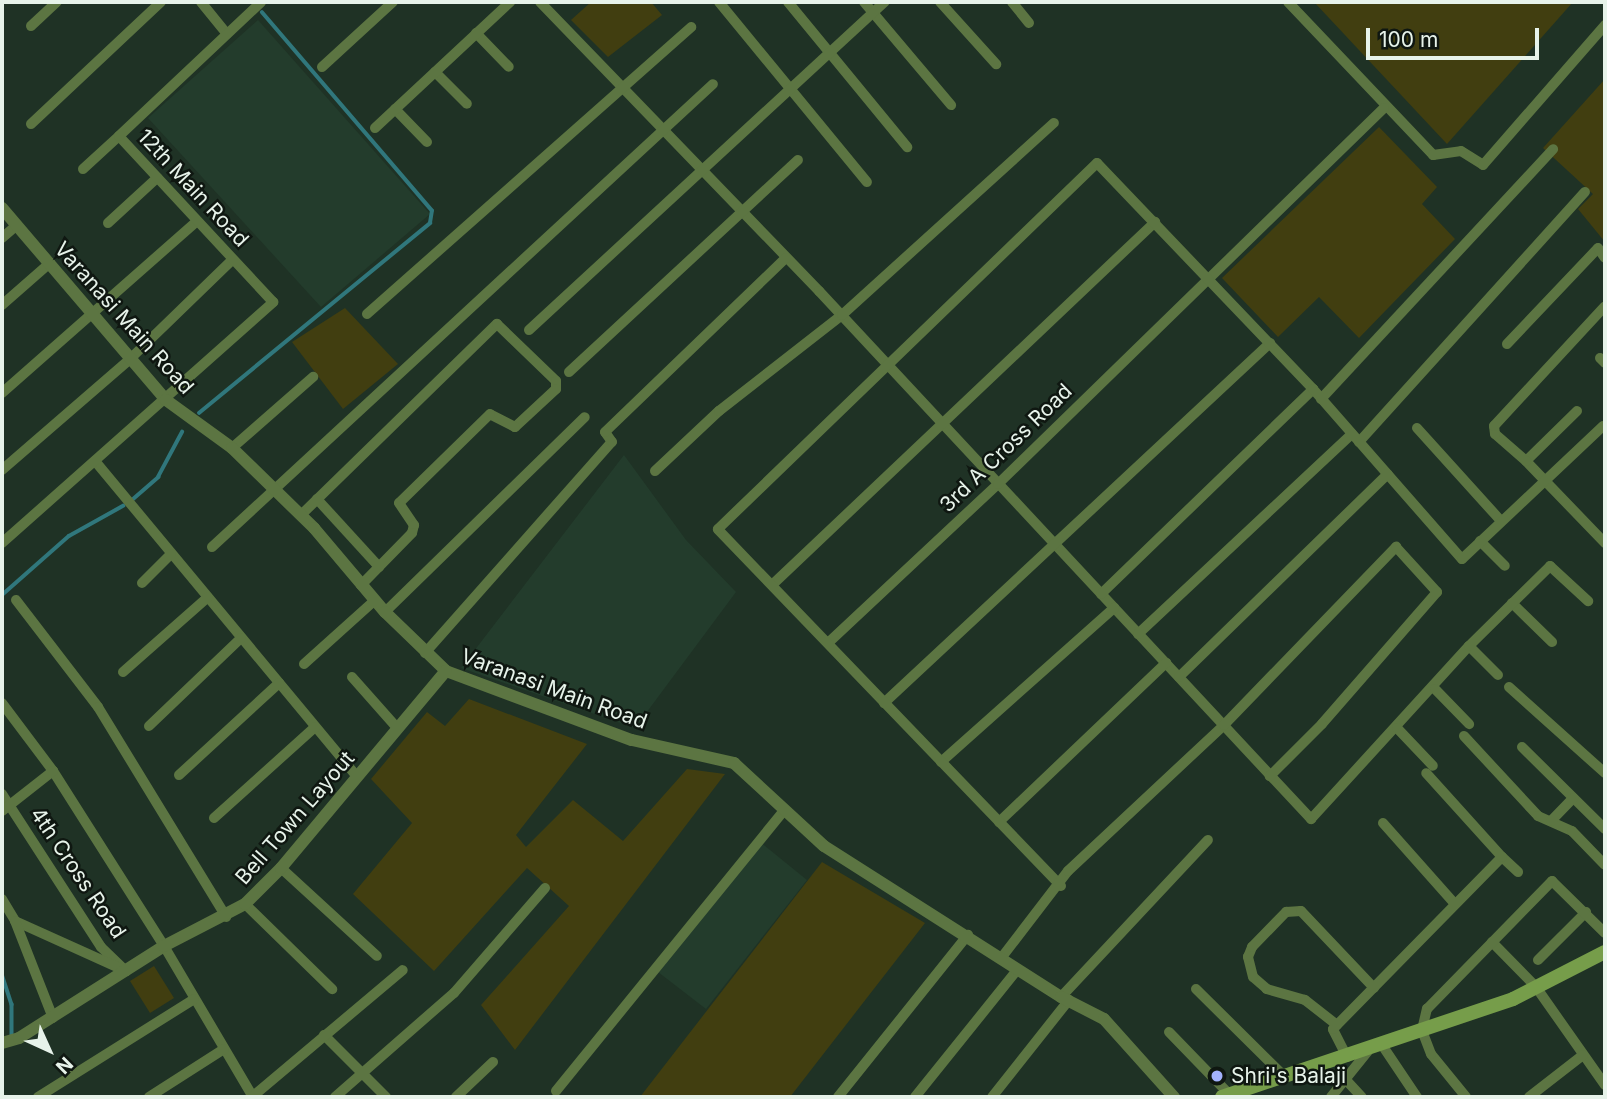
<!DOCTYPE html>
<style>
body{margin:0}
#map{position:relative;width:1607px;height:1099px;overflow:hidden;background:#1f3225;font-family:Inter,sans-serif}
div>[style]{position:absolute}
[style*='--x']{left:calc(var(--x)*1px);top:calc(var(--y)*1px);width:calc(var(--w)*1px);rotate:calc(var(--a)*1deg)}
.built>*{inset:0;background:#233c2c}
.green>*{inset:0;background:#413e10}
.stream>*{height:3.5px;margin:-1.75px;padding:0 1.75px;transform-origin:1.75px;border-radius:1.75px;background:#30777c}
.minor>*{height:10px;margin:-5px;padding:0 5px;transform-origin:5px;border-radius:5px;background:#5c7542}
.tertiary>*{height:12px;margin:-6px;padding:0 6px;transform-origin:6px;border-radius:6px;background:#5c7542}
.secondary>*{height:14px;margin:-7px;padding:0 7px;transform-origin:7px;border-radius:7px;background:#769d4a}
.dots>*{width:19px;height:19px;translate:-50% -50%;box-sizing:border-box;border:4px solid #0f1711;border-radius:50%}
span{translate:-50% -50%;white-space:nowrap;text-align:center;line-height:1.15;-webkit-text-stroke:5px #0f1711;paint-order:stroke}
.street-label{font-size:21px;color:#e7f3ea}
.poi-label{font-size:21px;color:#e7f3ea}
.left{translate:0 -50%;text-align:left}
.frame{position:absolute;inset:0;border:4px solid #e7f3ea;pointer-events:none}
.north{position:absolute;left:14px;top:1015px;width:70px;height:70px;-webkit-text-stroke:5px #0f1711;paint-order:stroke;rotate:135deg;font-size:19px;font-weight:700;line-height:28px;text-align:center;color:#e7f3ea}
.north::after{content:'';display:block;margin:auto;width:24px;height:32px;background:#e7f3ea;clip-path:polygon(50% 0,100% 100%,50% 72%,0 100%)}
.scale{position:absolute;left:1366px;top:28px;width:173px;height:32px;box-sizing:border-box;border:4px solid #e7f3ea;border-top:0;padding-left:9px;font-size:21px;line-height:24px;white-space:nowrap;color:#e7f3ea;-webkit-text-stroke:5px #0f1711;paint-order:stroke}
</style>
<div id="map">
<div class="built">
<i style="clip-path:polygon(258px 20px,430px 214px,321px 307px,148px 118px)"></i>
<i style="clip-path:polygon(624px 455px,686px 540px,736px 592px,635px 728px,461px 668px)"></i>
<i style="clip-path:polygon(759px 841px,807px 880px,706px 1009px,658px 972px)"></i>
</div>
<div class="green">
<i style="clip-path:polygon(591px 2px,651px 2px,662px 15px,608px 57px,571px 20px)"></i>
<i style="clip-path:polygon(1314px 2px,1573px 2px,1447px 144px)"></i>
<i style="clip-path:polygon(1605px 79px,1605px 242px,1578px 209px,1593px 194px,1543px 148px)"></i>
<i style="clip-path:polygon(1379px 127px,1437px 187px,1422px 204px,1455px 239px,1359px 338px,1319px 297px,1278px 337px,1222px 278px)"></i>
<i style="clip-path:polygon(345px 308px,398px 364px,343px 409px,292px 342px)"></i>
<i style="clip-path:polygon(469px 699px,587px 744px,516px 835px,526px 847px,573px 800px,623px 841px,687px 769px,725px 774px,515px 1050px,481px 1005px,569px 906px,527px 868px,434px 971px,353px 894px,412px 823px,371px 779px,427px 712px,445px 726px)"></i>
<i style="clip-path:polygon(822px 862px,925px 923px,790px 1097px,640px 1097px)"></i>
<i style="clip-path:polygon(154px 966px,174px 998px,150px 1013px,130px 981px)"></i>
</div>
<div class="stream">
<i style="--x:199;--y:413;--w:299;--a:-39.4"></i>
<i style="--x:430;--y:223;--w:12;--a:-81"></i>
<i style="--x:432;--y:211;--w:261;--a:-130.6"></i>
<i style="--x:132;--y:500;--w:35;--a:-41"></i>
<i style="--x:158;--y:477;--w:51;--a:-61.9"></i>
<i style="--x:2;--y:595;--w:89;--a:-41.4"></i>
<i style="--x:69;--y:536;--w:62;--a:-29.1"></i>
<i style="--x:2;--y:974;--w:32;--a:72"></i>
<i style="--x:12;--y:1004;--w:30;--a:90"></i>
</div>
<div class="minor">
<i style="--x:201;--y:2;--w:41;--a:50.9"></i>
<i style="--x:540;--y:2;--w:402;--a:46"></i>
<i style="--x:819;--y:291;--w:722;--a:47.02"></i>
<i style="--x:1311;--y:819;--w:234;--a:-47.6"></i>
<i style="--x:1469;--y:646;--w:41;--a:45"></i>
<i style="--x:719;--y:2;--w:233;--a:50.6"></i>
<i style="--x:788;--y:2;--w:188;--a:50.6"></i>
<i style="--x:864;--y:2;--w:135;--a:49.8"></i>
<i style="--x:940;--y:2;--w:84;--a:47.9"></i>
<i style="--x:1012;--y:2;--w:27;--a:51"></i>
<i style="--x:1288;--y:2;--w:211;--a:46.5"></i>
<i style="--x:1433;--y:155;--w:28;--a:-8"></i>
<i style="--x:1461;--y:151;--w:26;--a:32"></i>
<i style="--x:1483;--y:165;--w:186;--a:-48.9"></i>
<i style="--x:31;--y:26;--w:35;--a:-43"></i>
<i style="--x:476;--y:33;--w:47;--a:45.9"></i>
<i style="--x:322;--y:67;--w:96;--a:-42.5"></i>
<i style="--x:435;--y:72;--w:45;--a:45"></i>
<i style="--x:395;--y:109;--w:46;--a:45.9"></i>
<i style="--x:31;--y:124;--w:178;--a:-43.2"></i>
<i style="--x:375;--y:128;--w:185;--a:-43"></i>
<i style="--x:83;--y:169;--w:49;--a:-42.5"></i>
<i style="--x:108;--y:223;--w:67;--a:-42.6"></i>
<i style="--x:2;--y:238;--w:20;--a:-41"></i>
<i style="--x:2;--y:305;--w:64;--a:-41.2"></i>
<i style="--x:367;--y:314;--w:433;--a:-41.5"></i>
<i style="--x:529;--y:330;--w:484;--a:-42.7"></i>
<i style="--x:1507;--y:344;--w:132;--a:-46.5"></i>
<i style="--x:1598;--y:248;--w:12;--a:55"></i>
<i style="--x:1600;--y:358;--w:7;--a:45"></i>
<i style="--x:569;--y:372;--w:312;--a:-42.8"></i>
<i style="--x:2;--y:393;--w:259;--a:-41.4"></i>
<i style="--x:1321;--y:399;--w:341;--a:-47.1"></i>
<i style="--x:1577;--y:411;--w:71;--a:135.6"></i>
<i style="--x:1526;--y:461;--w:114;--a:46.1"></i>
<i style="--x:1417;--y:428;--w:125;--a:47.9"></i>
<i style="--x:1359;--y:442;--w:337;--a:-47.9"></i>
<i style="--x:232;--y:448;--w:108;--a:-41.2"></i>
<i style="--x:95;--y:461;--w:410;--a:50.3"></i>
<i style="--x:1526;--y:461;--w:41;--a:-138.9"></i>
<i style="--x:1495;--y:434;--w:8;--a:-97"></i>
<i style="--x:1494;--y:426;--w:163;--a:-47.2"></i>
<i style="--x:2;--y:470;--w:169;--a:-40.9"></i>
<i style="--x:130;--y:359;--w:142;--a:-44.1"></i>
<i style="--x:655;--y:471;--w:88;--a:-43.2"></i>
<i style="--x:719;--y:411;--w:156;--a:-38"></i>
<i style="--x:842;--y:315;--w:286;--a:-42.2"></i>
<i style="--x:317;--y:499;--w:92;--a:47.6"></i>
<i style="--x:301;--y:515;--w:274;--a:-44.3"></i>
<i style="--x:497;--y:324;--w:82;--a:44"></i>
<i style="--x:556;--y:381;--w:8;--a:90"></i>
<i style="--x:556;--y:389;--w:56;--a:137.2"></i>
<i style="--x:515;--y:427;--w:28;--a:-153"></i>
<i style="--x:490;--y:414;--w:127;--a:135.6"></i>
<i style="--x:399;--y:503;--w:27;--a:56"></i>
<i style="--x:414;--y:525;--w:8;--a:104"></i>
<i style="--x:412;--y:533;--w:73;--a:134.4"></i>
<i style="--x:1480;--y:541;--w:35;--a:45"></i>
<i style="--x:2;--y:543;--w:363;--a:-41.6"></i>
<i style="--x:273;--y:302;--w:226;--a:-132.9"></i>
<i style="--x:119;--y:136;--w:195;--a:-43.3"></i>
<i style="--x:212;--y:547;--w:682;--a:-42.74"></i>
<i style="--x:142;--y:583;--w:41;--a:-45"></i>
<i style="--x:772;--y:585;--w:528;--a:-43.46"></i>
<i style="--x:1101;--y:594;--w:295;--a:-44"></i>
<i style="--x:16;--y:600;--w:135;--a:52.5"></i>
<i style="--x:98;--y:707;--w:246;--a:58.6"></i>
<i style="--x:1512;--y:603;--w:56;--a:44.3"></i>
<i style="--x:385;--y:612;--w:279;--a:-44.3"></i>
<i style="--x:1138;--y:634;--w:293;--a:-43.1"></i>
<i style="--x:828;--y:643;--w:233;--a:-43.1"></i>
<i style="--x:998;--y:484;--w:539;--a:-44.25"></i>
<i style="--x:1469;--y:646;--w:114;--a:-44.6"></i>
<i style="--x:1550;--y:566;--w:52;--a:42.6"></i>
<i style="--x:425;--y:653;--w:282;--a:-48.5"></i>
<i style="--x:612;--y:442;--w:12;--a:-125"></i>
<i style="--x:605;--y:432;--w:251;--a:-43.9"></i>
<i style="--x:304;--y:664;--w:94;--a:-42"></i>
<i style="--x:123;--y:672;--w:113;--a:-41.4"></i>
<i style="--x:352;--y:677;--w:69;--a:48.5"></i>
<i style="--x:1179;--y:677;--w:291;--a:-44.2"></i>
<i style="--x:1509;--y:687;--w:129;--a:41.9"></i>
<i style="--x:1435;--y:689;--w:49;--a:45.8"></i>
<i style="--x:2;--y:703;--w:85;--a:53.1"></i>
<i style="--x:53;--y:771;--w:207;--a:57.6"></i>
<i style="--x:164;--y:946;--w:175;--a:59.5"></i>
<i style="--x:884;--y:703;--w:528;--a:-43"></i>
<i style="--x:149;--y:726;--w:127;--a:-43.7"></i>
<i style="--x:1397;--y:728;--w:52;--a:46.5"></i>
<i style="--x:1464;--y:736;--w:109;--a:47.2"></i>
<i style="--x:1538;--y:816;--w:37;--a:24"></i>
<i style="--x:1572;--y:831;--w:47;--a:45.9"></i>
<i style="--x:1522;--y:747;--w:117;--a:44.7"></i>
<i style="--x:941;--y:762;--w:232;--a:-41.7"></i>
<i style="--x:179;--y:775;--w:136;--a:-42.6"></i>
<i style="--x:2;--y:794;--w:182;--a:57.1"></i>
<i style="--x:101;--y:947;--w:35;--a:44"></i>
<i style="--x:2;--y:811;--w:65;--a:-38.1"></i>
<i style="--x:214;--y:818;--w:136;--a:-42"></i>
<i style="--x:1551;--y:821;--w:32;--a:-46"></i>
<i style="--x:999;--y:822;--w:231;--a:-43.6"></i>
<i style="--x:1383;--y:823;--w:108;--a:48.4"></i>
<i style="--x:1502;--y:857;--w:22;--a:43"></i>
<i style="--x:281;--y:868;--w:130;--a:42.5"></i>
<i style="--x:1061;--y:886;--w:495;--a:-133.9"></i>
<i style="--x:718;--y:529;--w:527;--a:-44"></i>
<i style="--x:1097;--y:163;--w:313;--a:46.3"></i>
<i style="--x:1313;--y:389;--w:226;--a:48.8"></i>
<i style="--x:1462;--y:559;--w:194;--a:-43.3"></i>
<i style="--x:2;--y:899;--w:26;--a:59"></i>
<i style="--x:15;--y:921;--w:114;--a:24.3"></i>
<i style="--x:245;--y:904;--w:122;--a:44.3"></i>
<i style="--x:15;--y:921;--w:104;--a:68.6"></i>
<i style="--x:1492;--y:942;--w:63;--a:45.6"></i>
<i style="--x:1536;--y:987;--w:120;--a:54.9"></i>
<i style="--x:1002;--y:957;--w:108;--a:-52.5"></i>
<i style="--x:1068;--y:871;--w:214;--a:-43.1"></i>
<i style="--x:1224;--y:725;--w:248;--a:-46"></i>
<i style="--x:1396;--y:547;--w:61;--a:47.7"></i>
<i style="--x:1437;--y:592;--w:175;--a:131.1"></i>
<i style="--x:1322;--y:724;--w:74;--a:135"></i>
<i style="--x:1538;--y:960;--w:68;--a:-45"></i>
<i style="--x:1196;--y:989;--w:125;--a:44.7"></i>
<i style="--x:1061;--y:997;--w:215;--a:-46.9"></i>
<i style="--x:1337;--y:1025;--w:41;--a:-142"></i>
<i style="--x:1305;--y:1000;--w:40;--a:-164"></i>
<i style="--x:1267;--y:989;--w:18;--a:-139"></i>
<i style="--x:1253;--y:977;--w:21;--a:-104"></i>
<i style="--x:1248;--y:957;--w:11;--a:-68"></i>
<i style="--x:1252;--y:947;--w:49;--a:-45.8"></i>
<i style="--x:1286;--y:912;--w:15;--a:-4"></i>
<i style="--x:1301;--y:911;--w:106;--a:46.5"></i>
<i style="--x:1169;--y:1032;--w:88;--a:45.9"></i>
<i style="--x:324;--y:1035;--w:88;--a:45"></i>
<i style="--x:1382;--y:1045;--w:63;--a:56.1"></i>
<i style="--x:1347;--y:1057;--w:31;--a:-117"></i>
<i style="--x:1333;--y:1029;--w:241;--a:-45.5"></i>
<i style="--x:1502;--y:857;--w:113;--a:-132.1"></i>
<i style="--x:1346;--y:1080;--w:23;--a:47"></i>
<i style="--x:556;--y:1091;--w:363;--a:-50.9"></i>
<i style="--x:38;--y:1097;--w:184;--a:-32.1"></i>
<i style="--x:149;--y:1097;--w:89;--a:-32.6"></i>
<i style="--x:252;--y:1097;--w:197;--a:-40.1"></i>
<i style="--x:335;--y:1097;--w:158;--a:-41.2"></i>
<i style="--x:454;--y:993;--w:139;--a:-49.1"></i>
<i style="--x:456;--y:1097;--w:51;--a:-43.4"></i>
<i style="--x:838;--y:1097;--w:208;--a:-51.3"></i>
<i style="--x:915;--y:1097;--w:164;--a:-51.2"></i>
<i style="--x:992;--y:1097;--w:124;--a:-51.6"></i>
<i style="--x:1331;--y:1097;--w:59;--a:-51.2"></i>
<i style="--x:1466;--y:1097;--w:55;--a:-129.1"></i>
<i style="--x:1431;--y:1054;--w:26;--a:-111"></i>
<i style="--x:1422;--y:1030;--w:22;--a:-77"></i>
<i style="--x:1427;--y:1009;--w:179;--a:-45.7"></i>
<i style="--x:1552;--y:881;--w:74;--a:44.5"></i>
<i style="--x:1529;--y:1097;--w:68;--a:-37.9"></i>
</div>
<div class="tertiary">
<i style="--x:2;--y:208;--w:253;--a:49.5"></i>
<i style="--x:166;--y:400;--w:82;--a:36"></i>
<i style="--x:232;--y:448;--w:115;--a:44.3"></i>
<i style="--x:314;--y:528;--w:110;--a:49.8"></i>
<i style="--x:385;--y:612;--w:85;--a:44"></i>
<i style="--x:446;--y:671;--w:198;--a:20.4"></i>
<i style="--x:632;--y:740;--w:105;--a:12.7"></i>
<i style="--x:734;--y:763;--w:122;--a:42.7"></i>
<i style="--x:824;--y:846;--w:281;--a:32.5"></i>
<i style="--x:1061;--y:997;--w:48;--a:27.1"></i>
<i style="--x:1104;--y:1019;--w:105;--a:48.1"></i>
<i style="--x:2;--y:1043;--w:18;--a:-16"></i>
<i style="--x:19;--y:1038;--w:172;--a:-32.4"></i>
<i style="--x:164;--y:946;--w:91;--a:-27.4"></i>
<i style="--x:245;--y:904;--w:51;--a:-45"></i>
<i style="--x:281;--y:868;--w:257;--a:-50.1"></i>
</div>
<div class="secondary">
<i style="--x:1222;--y:1097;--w:307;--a:-18.6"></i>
<i style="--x:1513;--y:999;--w:103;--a:-27.1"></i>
</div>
<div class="dots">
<i style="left:1217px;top:1076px;background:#a3b2fd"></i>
</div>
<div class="street-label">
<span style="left:193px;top:188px;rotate:47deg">12th Main Road</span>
<span style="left:124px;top:318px;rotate:48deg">Varanasi Main Road</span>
<span style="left:1006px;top:448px;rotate:-44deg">3rd A Cross Road</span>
<span style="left:554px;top:689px;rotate:20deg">Varanasi Main Road</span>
<span style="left:295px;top:818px;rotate:-49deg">Bell Town Layout</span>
<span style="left:78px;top:873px;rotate:56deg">4th Cross Road</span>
</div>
<div class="poi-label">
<span class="left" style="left:1231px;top:1076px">Shri's Balaji</span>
</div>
<div class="frame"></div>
<div class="north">N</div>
<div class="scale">100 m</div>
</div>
